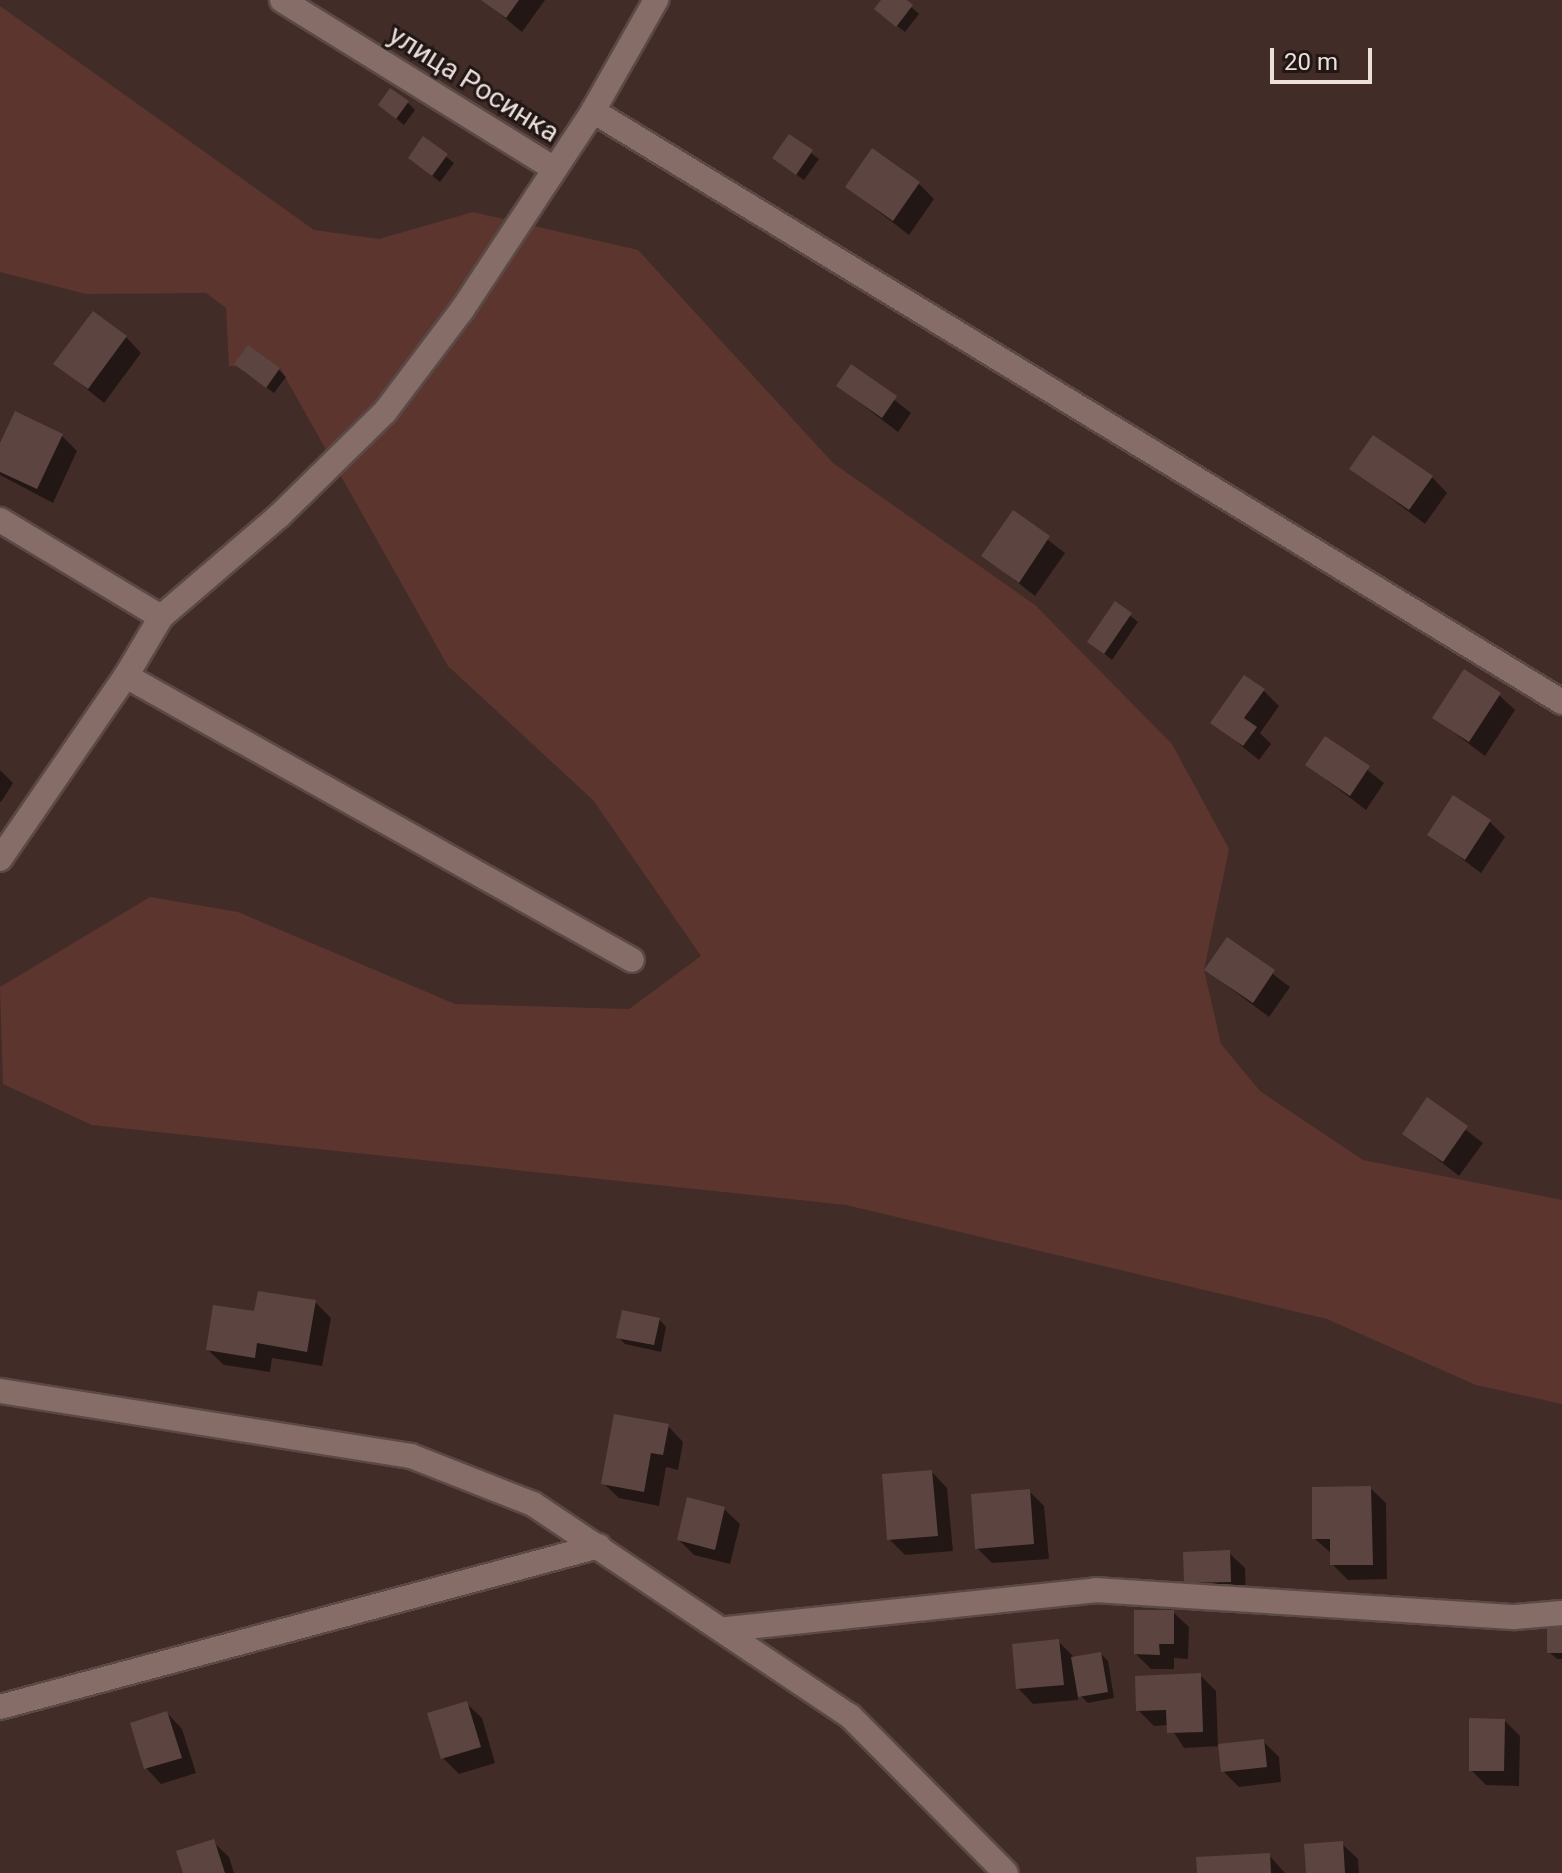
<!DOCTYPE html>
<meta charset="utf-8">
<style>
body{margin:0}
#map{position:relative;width:1562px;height:1873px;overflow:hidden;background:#422c28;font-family:Roboto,sans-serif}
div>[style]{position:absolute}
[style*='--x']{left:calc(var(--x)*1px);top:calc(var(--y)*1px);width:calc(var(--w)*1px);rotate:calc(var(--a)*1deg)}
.green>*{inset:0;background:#5c352f}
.shadow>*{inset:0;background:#0007}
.building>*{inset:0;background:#5c4540}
.roads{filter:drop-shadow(2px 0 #5b4946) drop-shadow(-2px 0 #5b4946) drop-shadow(0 2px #5b4946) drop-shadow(0 -2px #5b4946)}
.minor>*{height:24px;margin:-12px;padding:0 12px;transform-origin:12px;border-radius:12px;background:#866d68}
span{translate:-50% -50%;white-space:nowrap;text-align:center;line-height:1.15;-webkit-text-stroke:6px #211715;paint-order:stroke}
.street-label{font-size:28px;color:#eddfdc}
.scale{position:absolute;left:1270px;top:48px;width:102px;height:36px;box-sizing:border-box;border:4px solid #eddfdc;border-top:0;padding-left:10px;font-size:24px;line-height:28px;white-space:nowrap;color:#eddfdc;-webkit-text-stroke:6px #211715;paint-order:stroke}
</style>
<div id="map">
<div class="green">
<i style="clip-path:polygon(0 6px,314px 230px,379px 239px,473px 212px,638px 250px,833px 463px,1035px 605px,1172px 744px,1229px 849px,1204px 970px,1221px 1044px,1260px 1091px,1363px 1160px,1562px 1200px,1562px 1404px,1476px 1385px,1327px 1319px,846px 1205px,92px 1125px,3px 1084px,0 987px,150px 897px,238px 912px,455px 1004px,629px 1009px,701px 956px,593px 800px,448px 666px,280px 368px,229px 366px,226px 308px,206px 293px,86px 294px,0 272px)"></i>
</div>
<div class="shadow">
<i style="clip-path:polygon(483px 0,545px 0,522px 32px)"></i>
<i style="clip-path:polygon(884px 0,903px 0,919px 14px,905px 32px,884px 16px)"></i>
<i style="clip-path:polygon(408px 103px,415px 110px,404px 125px,380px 105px)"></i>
<i style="clip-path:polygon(790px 137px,819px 159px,804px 180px,782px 165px)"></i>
<i style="clip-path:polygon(424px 139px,454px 163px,440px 182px,410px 158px)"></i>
<i style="clip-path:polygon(919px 184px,934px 199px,909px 235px,847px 187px)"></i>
<i style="clip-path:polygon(126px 337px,141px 353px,104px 403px,56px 364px)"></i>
<i style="clip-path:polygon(851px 366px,911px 413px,898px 432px,838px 386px)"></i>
<i style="clip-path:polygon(278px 369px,286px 377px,274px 393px,243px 371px)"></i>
<i style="clip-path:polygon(62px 436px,77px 451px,53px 503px,0 475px,0 448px)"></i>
<i style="clip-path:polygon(1352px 469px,1432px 477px,1447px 493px,1425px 524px)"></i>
<i style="clip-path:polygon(1013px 513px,1065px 553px,1035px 596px,984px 556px)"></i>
<i style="clip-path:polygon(1116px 604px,1138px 622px,1112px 660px,1090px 642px)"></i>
<i style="clip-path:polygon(1263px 690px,1279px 706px,1260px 733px,1271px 744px,1259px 760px,1213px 723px)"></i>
<i style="clip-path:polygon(1499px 695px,1515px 710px,1485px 756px,1435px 718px)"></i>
<i style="clip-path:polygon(1326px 738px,1384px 783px,1366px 810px,1307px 765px)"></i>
<i style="clip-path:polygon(0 770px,13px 783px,1px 802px,0 801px)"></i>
<i style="clip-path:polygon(1489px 821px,1505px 837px,1481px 873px,1430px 835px)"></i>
<i style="clip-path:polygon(1227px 939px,1290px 987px,1269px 1017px,1206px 970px)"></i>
<i style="clip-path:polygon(1427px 1100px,1483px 1143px,1459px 1176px,1404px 1133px)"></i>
<i style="clip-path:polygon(315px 1302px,331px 1318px,322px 1366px,272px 1358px,270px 1372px,224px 1365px,208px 1350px,256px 1313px)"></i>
<i style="clip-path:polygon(659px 1319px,666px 1327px,661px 1352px,625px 1344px,618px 1337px)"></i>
<i style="clip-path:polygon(668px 1426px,683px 1442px,678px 1470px,666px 1467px,659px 1506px,619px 1498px,603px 1483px)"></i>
<i style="clip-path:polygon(932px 1472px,947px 1488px,953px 1551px,905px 1555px,889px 1539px)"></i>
<i style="clip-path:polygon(1370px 1488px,1386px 1503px,1387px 1579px,1348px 1580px,1332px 1564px,1332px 1554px,1314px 1538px)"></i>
<i style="clip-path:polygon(1029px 1491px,1044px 1506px,1049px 1559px,992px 1563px,977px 1548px)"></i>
<i style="clip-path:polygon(724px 1509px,740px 1524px,730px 1564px,694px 1555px,679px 1540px)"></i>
<i style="clip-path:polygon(1229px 1553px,1245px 1568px,1246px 1597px,1201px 1598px,1186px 1583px)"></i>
<i style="clip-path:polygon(1173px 1612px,1189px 1627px,1188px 1659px,1174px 1658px,1174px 1669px,1151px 1669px,1136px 1654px)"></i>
<i style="clip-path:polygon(1562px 1622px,1562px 1659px,1557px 1659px,1549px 1652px)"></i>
<i style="clip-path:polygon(1058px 1641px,1074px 1657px,1101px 1654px,1108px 1661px,1114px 1698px,1088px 1703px,1078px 1693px,1078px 1700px,1033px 1704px,1018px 1688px)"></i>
<i style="clip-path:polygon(1200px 1675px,1216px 1691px,1218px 1746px,1263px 1741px,1279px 1757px,1281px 1782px,1239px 1787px,1223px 1771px,1221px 1746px,1184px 1748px,1169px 1725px,1154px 1726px,1138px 1710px)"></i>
<i style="clip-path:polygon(466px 1703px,482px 1718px,495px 1763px,459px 1774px,443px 1758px,430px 1714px)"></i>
<i style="clip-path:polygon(167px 1713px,182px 1729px,196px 1773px,161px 1784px,146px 1768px)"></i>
<i style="clip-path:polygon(1504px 1720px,1520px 1736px,1519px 1786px,1486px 1785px,1471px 1770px)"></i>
<i style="clip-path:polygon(213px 1842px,229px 1857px,234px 1873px,185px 1873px)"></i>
<i style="clip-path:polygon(1342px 1844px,1358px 1859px,1359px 1873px,1308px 1873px)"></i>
<i style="clip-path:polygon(1269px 1855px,1285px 1873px,1199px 1873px)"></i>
</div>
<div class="building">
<i style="clip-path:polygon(481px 0,519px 0,506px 18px)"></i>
<i style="clip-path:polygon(881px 0,907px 0,913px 5px,896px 27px,874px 9px)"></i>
<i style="clip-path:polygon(390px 88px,409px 101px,396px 119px,378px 105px)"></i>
<i style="clip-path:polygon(789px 134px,813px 150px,796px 175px,772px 158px)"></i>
<i style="clip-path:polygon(423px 136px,448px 154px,432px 176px,408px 158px)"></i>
<i style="clip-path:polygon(872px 148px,920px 182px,893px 221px,845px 187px)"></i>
<i style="clip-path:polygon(93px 311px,127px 336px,88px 389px,53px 364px)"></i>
<i style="clip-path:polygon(248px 345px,280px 368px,266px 388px,234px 364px)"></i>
<i style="clip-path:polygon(851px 364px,897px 396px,882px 418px,836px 386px)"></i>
<i style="clip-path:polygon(15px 411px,63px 434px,37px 489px,0 472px,0 443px)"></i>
<i style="clip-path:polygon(1373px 435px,1433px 476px,1409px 510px,1349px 469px)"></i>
<i style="clip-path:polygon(1013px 510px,1050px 536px,1019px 583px,981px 556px)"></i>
<i style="clip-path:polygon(1115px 601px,1132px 613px,1104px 654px,1087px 642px)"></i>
<i style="clip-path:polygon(1464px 669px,1501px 693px,1469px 742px,1432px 718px)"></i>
<i style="clip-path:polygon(1244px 675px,1265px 689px,1244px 718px,1257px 727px,1243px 746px,1210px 723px)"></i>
<i style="clip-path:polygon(1325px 736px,1370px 766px,1350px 796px,1305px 765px)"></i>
<i style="clip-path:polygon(1453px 795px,1491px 820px,1465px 860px,1427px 835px)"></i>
<i style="clip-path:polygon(1227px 937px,1275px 970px,1253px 1003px,1204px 970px)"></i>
<i style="clip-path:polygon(1427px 1097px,1468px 1126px,1443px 1162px,1402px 1134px)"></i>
<i style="clip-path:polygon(258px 1291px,316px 1300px,307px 1352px,257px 1343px,255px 1358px,206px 1350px,213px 1305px,254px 1311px)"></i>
<i style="clip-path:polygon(622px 1310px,660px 1318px,654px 1345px,616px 1338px)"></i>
<i style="clip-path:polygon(614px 1414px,669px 1424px,663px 1455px,651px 1453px,644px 1492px,601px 1484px)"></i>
<i style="clip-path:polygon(932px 1470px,938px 1536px,887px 1540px,882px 1474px)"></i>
<i style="clip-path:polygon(1371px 1486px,1373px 1565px,1330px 1565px,1330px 1539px,1312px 1539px,1312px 1487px)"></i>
<i style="clip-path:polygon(1030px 1489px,1034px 1544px,975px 1549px,971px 1494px)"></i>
<i style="clip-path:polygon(687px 1497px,725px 1507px,715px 1550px,677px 1540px)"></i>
<i style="clip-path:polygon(1230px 1550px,1231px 1582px,1184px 1583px,1183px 1552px)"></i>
<i style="clip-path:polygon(1134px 1610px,1174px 1610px,1174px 1644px,1159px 1644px,1160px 1655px,1134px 1654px)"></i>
<i style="clip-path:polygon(1547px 1620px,1562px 1620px,1562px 1653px,1547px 1653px)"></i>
<i style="clip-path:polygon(1059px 1639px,1064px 1685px,1016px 1689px,1012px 1644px)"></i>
<i style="clip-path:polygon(1101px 1652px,1108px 1692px,1078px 1697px,1071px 1657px)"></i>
<i style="clip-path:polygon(1201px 1673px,1203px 1732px,1167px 1733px,1166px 1710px,1136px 1711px,1135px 1676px)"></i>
<i style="clip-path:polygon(467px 1701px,481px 1747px,441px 1759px,427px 1713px)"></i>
<i style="clip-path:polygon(167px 1711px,182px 1758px,144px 1769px,130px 1723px)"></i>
<i style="clip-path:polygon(1469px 1718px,1505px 1719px,1504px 1771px,1469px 1771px)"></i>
<i style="clip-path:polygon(1264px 1739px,1267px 1767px,1221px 1772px,1218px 1744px)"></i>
<i style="clip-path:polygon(214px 1839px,225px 1873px,183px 1873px,176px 1851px)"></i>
<i style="clip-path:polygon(1343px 1841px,1345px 1873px,1306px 1873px,1304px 1844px)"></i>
<i style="clip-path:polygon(1270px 1853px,1271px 1873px,1197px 1873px,1196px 1857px)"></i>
</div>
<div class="roads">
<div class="minor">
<i style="--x:282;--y:0;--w:319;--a:31.8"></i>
<i style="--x:593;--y:111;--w:1135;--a:31.38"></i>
<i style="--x:0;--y:520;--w:188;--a:31.1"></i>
<i style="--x:126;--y:676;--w:580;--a:29.3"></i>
<i style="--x:0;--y:859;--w:222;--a:-55.5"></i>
<i style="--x:126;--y:676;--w:69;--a:-59.3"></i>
<i style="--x:161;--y:617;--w:155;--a:-40.6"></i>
<i style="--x:279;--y:516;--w:148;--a:-44.5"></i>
<i style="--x:385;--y:412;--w:128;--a:-53"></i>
<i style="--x:462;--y:310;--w:238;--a:-56.6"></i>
<i style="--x:593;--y:111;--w:128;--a:-60.4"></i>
<i style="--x:0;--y:1391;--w:416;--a:9"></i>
<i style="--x:411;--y:1456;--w:131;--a:21.5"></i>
<i style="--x:533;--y:1504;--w:381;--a:33.8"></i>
<i style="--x:850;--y:1716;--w:221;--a:45.2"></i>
<i style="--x:727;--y:1629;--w:370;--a:-6"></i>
<i style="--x:1095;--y:1590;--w:421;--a:3.7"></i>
<i style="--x:1515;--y:1617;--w:47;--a:-4.9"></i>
<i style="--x:0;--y:1707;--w:620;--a:-15.04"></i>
</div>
</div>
<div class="street-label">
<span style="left:474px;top:84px;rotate:32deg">улица Росинка</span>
</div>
<div class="scale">20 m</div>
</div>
